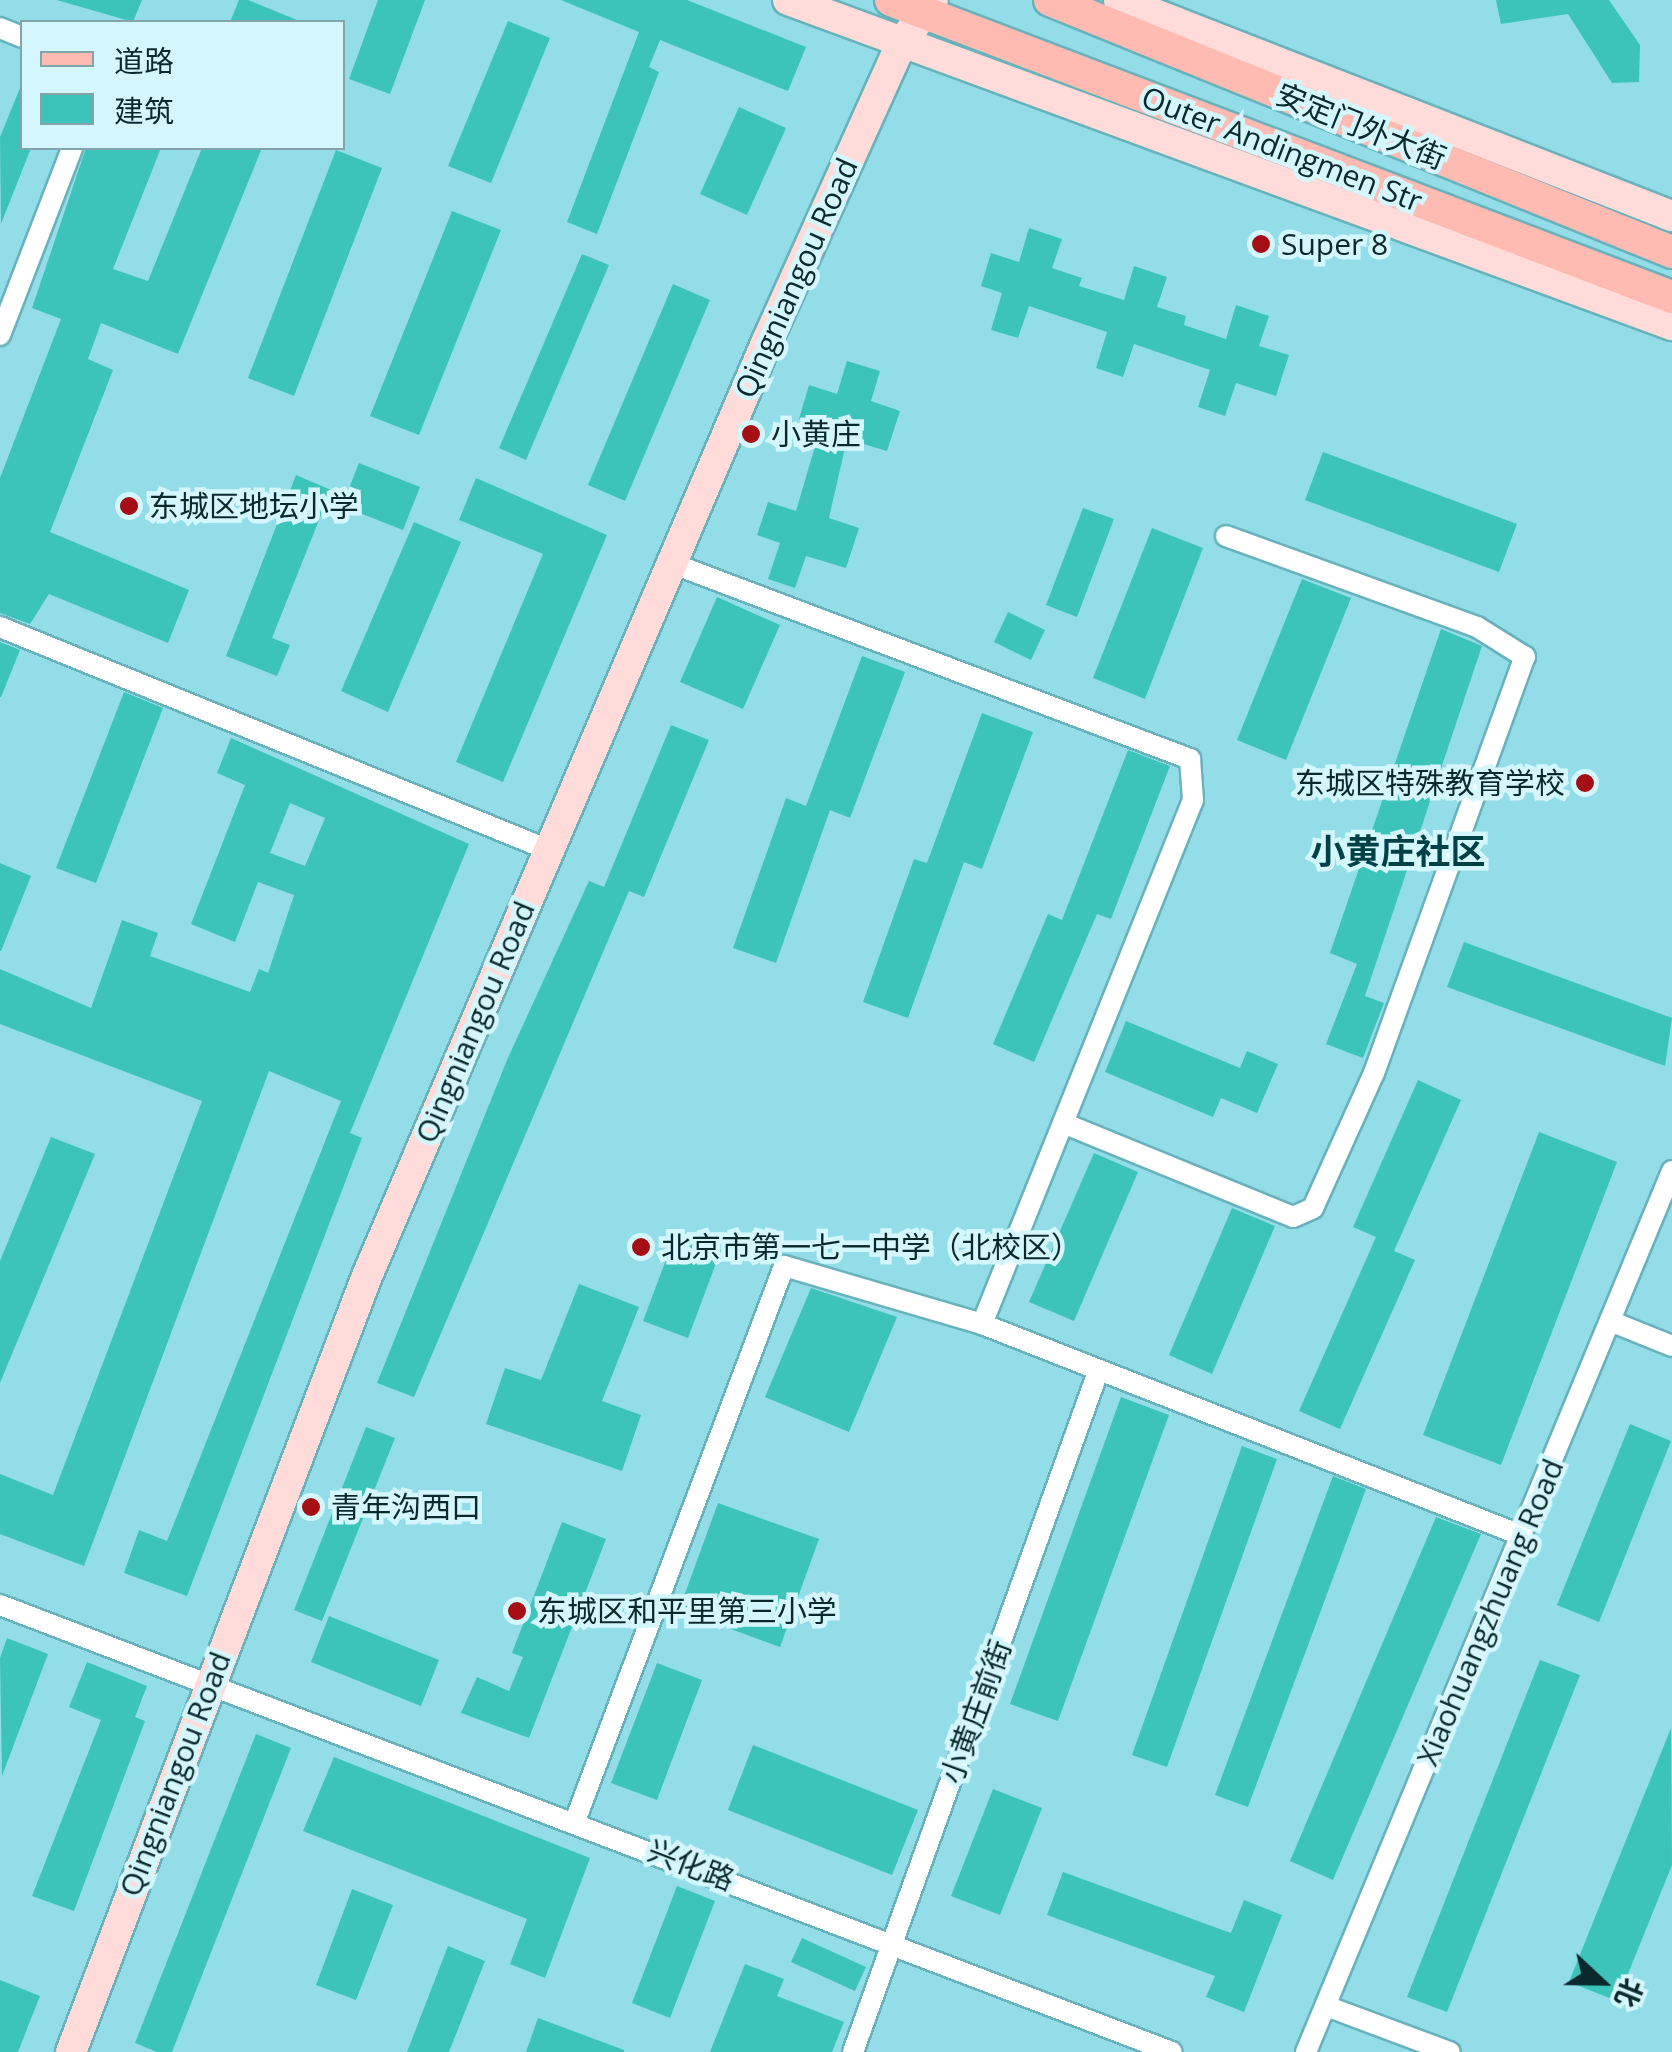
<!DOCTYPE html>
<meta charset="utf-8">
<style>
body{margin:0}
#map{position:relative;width:1672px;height:2052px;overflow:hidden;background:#93dde8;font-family:"Open Sans","Noto Sans SC",sans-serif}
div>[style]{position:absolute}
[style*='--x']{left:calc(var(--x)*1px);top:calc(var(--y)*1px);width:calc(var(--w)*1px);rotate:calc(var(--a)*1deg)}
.building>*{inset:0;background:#3dc4ba}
.roads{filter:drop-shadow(2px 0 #68b2bc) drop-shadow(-2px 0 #68b2bc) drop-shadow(0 2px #68b2bc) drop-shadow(0 -2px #68b2bc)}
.street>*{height:20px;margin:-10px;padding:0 10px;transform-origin:10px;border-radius:10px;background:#fff}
.secondary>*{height:30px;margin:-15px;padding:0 15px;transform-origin:15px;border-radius:15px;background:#ffdcd9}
.primary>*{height:32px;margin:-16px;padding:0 16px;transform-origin:16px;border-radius:16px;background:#ffbab2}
.dots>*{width:28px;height:28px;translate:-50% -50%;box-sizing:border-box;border:5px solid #d4f7fd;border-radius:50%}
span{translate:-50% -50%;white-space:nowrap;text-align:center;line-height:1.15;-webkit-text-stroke:9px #d4f7fd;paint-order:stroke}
.street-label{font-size:30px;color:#09292d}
.poi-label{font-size:30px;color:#09292d}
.left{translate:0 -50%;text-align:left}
.right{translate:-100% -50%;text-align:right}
.quarter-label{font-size:35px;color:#004148;font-weight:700}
.legend{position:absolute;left:20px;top:20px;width:325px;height:130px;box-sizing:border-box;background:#d4f7fd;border:2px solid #83a5aa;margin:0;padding:12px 18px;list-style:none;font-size:30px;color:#09292d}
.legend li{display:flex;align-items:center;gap:20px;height:50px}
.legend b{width:50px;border:2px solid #83a5aa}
.north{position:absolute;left:1552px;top:1932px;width:100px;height:100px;-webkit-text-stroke:8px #d4f7fd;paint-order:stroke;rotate:112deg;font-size:28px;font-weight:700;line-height:40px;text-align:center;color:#09292d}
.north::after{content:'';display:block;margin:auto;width:35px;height:45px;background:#09292d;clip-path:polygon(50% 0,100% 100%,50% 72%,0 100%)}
</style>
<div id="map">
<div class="building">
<i style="clip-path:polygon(57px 0,142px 0,133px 22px)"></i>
<i style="clip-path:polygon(239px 0,248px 0,302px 22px,230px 22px)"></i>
<i style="clip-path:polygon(378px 0,425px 0,390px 94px,349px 79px)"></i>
<i style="clip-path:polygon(561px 0,687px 0,806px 47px,788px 91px,660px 40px,649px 67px,659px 72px,597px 234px,567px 222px,639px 32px)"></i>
<i style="clip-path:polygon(1496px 0,1609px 0,1640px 45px,1639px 82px,1612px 83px,1568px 14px,1501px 24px)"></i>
<i style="clip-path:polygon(508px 21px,550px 38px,491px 183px,448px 166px)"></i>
<i style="clip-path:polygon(22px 83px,22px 148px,31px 148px,1px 224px,0 137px)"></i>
<i style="clip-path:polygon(739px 107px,786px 128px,747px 215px,700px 194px)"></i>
<i style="clip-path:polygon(86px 148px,161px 148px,113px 269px,148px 281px,202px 148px,262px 148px,178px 354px,101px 323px,88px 359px,113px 370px,50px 532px,189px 590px,168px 643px,49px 594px,30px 624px,0 613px,0 478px,61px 319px,32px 308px)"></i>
<i style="clip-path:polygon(336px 150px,382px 168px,294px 396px,248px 378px)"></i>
<i style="clip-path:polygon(452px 211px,501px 230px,419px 435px,370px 416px)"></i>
<i style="clip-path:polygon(1029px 228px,1062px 239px,1052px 268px,1082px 278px,1079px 286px,1124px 300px,1134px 266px,1167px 277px,1157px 307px,1186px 316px,1184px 325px,1226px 339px,1236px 305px,1269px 316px,1259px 346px,1289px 355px,1276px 396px,1236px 383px,1225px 416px,1198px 407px,1210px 370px,1134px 344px,1123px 377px,1096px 368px,1107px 332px,1029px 306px,1018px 338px,991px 330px,1002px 293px,981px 286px,991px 253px,1019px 262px)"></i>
<i style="clip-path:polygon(582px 254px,609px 265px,526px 460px,499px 448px)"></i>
<i style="clip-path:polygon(673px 284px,710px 300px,625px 501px,588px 485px)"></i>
<i style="clip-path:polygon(847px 361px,880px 371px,871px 401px,900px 411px,887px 451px,847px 439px,829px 518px,859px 528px,846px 568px,806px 556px,795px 588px,768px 579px,780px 543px,757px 535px,768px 502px,796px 511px,821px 426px,799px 419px,809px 385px,837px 394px)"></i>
<i style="clip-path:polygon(1323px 452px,1517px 524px,1499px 572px,1305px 500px)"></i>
<i style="clip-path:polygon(359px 463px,420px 487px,403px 530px,342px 506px)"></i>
<i style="clip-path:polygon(296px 475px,331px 490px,272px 638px,290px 645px,277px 676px,226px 656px)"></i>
<i style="clip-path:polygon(476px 478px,607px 535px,503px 782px,456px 762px,543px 554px,459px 520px)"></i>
<i style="clip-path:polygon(1083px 508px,1114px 519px,1077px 617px,1046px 605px)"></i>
<i style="clip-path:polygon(414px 522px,461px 542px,388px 712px,341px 691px)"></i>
<i style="clip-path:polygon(1152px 528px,1203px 548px,1145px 699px,1093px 678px)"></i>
<i style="clip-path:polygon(1302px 579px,1351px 598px,1286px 760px,1237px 740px)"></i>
<i style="clip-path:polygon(717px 597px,780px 625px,743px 709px,680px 682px)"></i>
<i style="clip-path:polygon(1008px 612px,1045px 630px,1031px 660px,994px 642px)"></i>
<i style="clip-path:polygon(1441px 629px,1482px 646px,1365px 996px,1384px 1003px,1363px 1058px,1326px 1044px,1357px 964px,1330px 953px)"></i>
<i style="clip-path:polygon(0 642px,20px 650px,1px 697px,0 697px)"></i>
<i style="clip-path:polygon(862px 656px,905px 672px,850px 818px,830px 810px,776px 963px,733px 948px,786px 798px,806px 806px)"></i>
<i style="clip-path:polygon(124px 692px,163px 708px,96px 883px,56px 868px)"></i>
<i style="clip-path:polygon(982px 713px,1033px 732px,982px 869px,964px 862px,908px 1018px,863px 1002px,914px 859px,927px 863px)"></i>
<i style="clip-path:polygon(671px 725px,709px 740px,644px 897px,629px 891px,414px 1397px,377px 1383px,507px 1060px,589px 881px,604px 887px)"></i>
<i style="clip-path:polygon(evenodd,231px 738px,469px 844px,350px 1133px,362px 1138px,187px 1596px,124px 1573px,139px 1530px,167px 1541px,341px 1101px,269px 1071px,84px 1566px,0 1534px,0 1474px,53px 1495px,202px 1101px,0 1024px,0 969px,91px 1008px,122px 920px,158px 933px,150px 956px,250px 992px,259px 969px,268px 973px,294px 895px,258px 882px,235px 942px,191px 924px,245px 785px,217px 773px,231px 738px,290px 803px,325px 818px,305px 866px,270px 853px,290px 803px)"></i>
<i style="clip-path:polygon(1128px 750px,1170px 766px,1111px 919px,1097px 914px,1034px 1062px,993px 1044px,1048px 914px,1062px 920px)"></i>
<i style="clip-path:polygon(0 863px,31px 876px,1px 951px,0 951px)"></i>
<i style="clip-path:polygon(1464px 942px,1672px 1018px,1665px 1066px,1447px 987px)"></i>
<i style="clip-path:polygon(1126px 1021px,1240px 1068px,1247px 1051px,1278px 1064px,1257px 1113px,1221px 1098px,1213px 1117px,1105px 1072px)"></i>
<i style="clip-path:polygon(1418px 1080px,1461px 1100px,1394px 1251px,1415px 1260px,1340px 1429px,1299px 1411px,1376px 1237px,1353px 1227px)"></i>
<i style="clip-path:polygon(1539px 1132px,1617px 1162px,1501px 1465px,1423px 1435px)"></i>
<i style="clip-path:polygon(51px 1137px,95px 1154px,0 1383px,0 1261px)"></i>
<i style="clip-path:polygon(1094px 1153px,1138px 1172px,1074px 1321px,1029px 1302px)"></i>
<i style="clip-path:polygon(1232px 1208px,1275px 1226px,1212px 1374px,1169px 1355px)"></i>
<i style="clip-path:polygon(676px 1233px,721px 1250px,688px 1338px,643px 1321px)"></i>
<i style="clip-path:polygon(579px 1284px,639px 1307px,602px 1401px,641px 1415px,622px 1471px,486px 1424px,505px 1368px,541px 1380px)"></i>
<i style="clip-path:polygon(811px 1288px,897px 1317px,849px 1432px,765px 1397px)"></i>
<i style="clip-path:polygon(1121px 1397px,1169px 1415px,1058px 1721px,1010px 1704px)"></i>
<i style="clip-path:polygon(1630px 1424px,1671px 1441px,1599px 1622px,1557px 1605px)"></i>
<i style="clip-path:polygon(366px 1427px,395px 1438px,322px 1621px,294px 1610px)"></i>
<i style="clip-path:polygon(1242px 1446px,1277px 1459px,1167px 1767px,1132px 1755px)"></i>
<i style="clip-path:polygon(1333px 1476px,1366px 1489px,1248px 1807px,1215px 1795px)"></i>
<i style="clip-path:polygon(718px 1503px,819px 1539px,780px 1647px,679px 1610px)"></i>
<i style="clip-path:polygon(1436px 1517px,1481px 1534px,1333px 1880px,1290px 1861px)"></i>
<i style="clip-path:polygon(562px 1522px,606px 1539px,529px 1738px,461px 1713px,477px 1677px,509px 1691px,523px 1657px,512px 1653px)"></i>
<i style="clip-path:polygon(329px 1616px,439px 1660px,421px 1706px,311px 1662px)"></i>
<i style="clip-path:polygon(7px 1638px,48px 1654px,2px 1776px,0 1658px)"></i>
<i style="clip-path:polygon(1540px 1660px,1580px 1675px,1447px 2012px,1407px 1997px)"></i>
<i style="clip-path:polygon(87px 1662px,147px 1686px,135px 1717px,145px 1721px,74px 1911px,32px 1896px,101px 1720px,69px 1707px)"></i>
<i style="clip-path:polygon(657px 1663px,702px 1680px,657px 1800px,611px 1783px)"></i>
<i style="clip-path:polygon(1671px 1728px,1672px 1865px,1617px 2001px,1569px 1982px)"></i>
<i style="clip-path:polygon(256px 1734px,291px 1748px,172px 2052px,157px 2052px,135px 2043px)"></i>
<i style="clip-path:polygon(753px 1745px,918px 1810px,892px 1875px,728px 1810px)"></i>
<i style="clip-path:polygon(334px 1757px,590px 1858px,545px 1978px,510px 1964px,527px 1919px,303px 1831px)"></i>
<i style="clip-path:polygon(993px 1789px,1042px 1808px,1000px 1915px,951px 1896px)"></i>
<i style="clip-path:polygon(1063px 1872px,1231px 1933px,1244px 1900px,1282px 1915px,1244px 2012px,1206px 1997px,1215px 1976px,1047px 1915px)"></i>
<i style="clip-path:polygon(677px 1886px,715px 1901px,670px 2018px,632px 2003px)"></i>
<i style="clip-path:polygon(352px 1889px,393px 1905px,356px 2000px,316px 1985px)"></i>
<i style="clip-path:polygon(802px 1938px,866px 1967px,855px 1991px,791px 1962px)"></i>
<i style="clip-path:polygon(448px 1946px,485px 1961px,449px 2052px,407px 2052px)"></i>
<i style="clip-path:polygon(745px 1964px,784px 1979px,777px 1996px,844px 2022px,832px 2052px,710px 2052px)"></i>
<i style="clip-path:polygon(0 1980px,40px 1996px,18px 2052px,0 2052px)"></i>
<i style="clip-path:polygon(538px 2018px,624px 2050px,624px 2052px,526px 2052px)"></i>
</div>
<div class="roads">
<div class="street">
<i style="--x:0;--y:28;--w:24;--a:22"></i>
<i style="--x:0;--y:335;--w:200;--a:-68.9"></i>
<i style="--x:671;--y:563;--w:555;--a:20.69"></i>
<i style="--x:1190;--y:759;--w:41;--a:85.8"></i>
<i style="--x:1193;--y:800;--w:565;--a:111.93"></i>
<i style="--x:0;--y:627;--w:593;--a:22.11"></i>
<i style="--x:1063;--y:1123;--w:248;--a:22.2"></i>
<i style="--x:1293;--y:1217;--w:22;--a:-24"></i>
<i style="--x:1313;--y:1208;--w:148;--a:-65.7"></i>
<i style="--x:1374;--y:1073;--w:443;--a:-70.1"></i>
<i style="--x:1525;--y:657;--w:57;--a:-148"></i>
<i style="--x:1477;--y:627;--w:267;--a:-160.1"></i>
<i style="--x:1610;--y:1321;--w:67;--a:22"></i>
<i style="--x:0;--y:1605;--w:1254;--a:20.88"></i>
<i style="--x:575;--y:1821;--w:593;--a:-69.36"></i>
<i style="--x:784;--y:1266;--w:206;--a:16.3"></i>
<i style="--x:982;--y:1324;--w:581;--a:21.4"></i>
<i style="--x:1326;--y:2006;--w:132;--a:20.4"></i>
<i style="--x:853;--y:2052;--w:723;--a:-70.19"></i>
<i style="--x:1306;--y:2052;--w:954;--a:-67.44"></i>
</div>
<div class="secondary">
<i style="--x:788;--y:0;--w:942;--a:20.19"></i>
<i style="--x:1119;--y:0;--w:594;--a:21.34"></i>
<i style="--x:71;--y:2052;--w:831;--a:-69.12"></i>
<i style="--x:367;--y:1276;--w:1017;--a:-66.84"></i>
<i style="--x:767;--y:341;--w:326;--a:-65.7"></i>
<i style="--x:901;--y:44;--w:54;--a:-54"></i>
</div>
<div class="primary">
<i style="--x:891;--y:0;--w:836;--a:20.82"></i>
<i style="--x:1050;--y:0;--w:671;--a:22.06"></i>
</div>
</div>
<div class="dots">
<i style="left:1261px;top:244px;background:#a50f13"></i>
<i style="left:751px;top:434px;background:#a50f13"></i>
<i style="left:129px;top:506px;background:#a50f13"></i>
<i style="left:1585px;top:783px;background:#a50f13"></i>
<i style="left:641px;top:1247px;background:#a50f13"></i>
<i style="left:311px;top:1507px;background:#a50f13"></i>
<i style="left:517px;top:1611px;background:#a50f13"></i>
</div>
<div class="street-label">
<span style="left:1361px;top:126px;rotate:22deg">安定门外大街</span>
<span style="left:1282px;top:149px;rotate:21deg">Outer Andingmen Str</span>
<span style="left:796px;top:278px;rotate:-66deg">Qingniangou Road</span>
<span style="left:475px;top:1022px;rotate:-67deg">Qingniangou Road</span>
<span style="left:1490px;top:1612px;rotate:-67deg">Xiaohuangzhuang Road</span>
<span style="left:976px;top:1712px;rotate:-70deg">小黄庄前街</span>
<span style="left:175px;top:1774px;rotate:-69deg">Qingniangou Road</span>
<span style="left:691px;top:1865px;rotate:21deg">兴化路</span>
</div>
<div class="poi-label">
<span class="left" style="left:1281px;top:244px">Super 8</span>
<span class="left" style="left:771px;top:434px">小黄庄</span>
<span class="left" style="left:149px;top:506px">东城区地坛小学</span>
<span class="right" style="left:1565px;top:783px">东城区特殊教育学校</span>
<span class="left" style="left:661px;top:1247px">北京市第一七一中学（北校区）</span>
<span class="left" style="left:331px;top:1507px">青年沟西口</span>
<span class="left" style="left:537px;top:1611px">东城区和平里第三小学</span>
</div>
<div class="quarter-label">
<span style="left:1398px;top:851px">小黄庄社区</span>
</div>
<ul class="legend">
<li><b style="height:12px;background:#ffbab2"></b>道路</li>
<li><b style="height:28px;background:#3dc4ba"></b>建筑</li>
</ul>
<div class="north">北</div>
</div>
